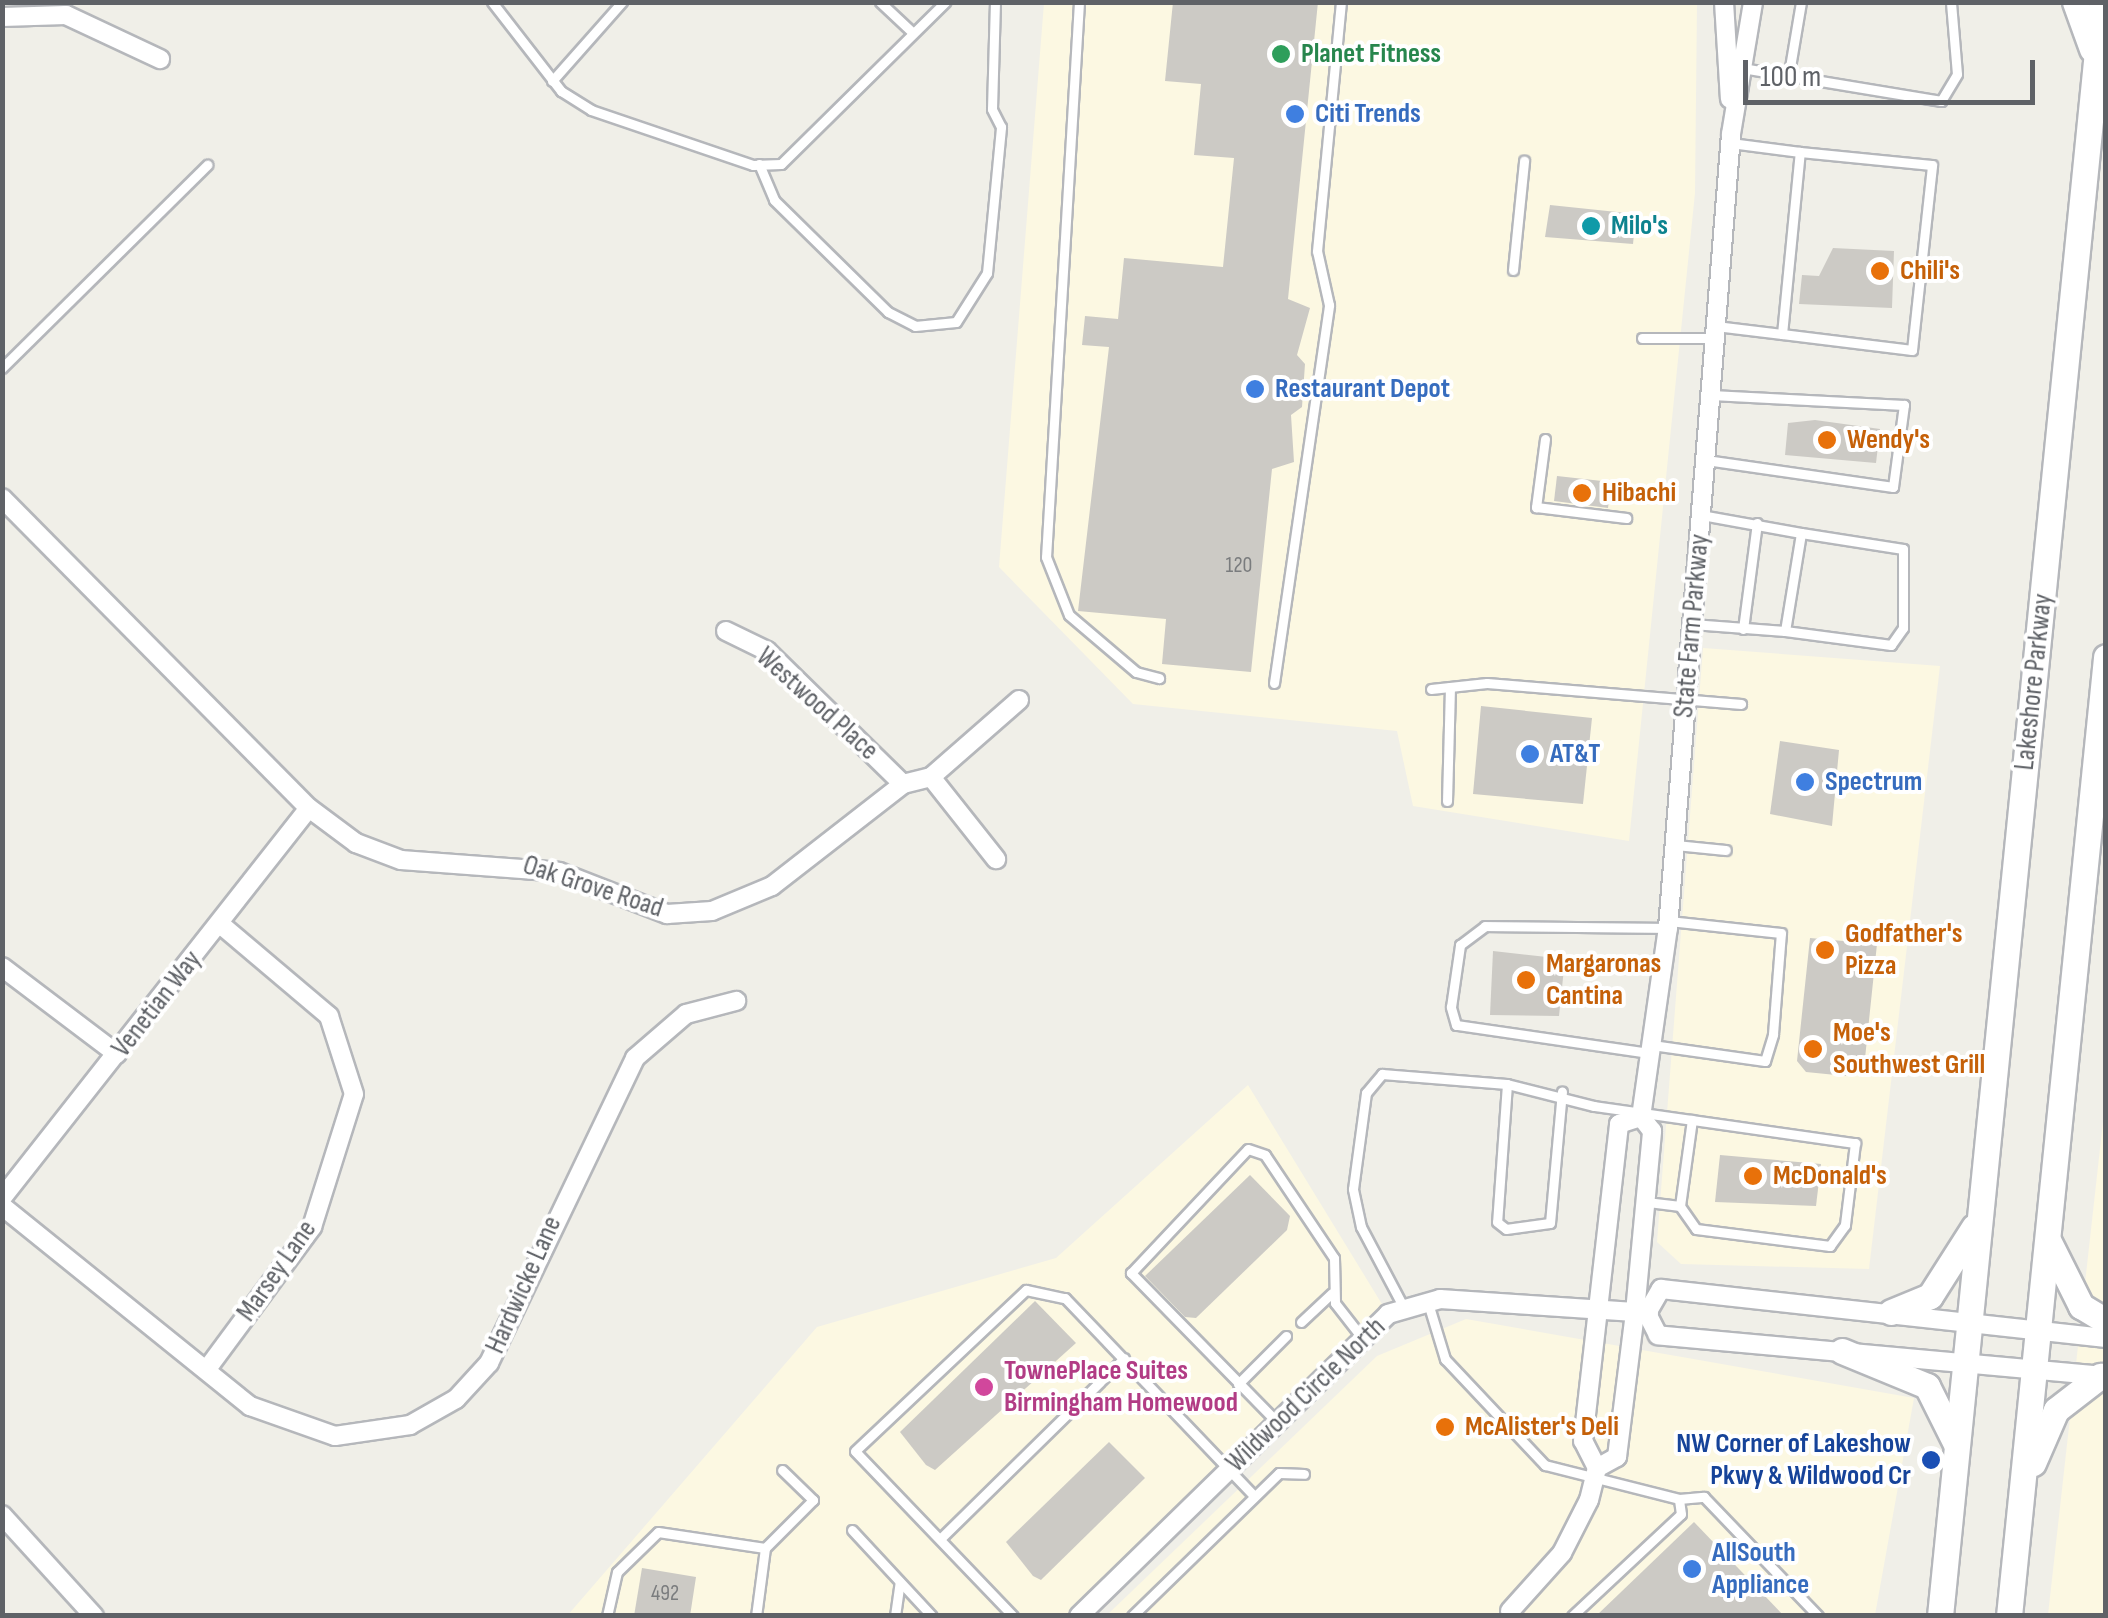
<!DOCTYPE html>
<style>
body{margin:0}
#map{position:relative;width:2108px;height:1618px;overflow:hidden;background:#f0efe8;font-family:"Sofia Sans Condensed",sans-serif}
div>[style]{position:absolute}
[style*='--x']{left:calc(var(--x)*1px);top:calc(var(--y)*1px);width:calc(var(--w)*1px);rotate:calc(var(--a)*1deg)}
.commercial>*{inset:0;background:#fcf8e2}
.building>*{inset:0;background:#cccac5}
.roads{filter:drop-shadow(2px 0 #b5b7bb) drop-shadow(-2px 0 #b5b7bb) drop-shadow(0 2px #b5b7bb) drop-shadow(0 -2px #b5b7bb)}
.service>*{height:9px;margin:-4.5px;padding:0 4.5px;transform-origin:4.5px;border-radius:4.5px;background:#fff}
.minor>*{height:18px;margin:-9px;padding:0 9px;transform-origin:9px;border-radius:9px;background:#fff}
.tertiary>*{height:22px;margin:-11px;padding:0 11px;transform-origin:11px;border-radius:11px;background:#fff}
.secondary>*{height:25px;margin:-12.5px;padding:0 12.5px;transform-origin:12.5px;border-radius:12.5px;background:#fff}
.dots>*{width:28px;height:28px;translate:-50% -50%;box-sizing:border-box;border:5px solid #fff;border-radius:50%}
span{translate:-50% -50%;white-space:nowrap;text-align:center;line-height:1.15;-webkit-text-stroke:8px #fff;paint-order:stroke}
.number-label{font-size:22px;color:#7a7c7e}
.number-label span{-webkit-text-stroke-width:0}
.leisure-label{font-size:28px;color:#27864d;font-weight:700}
.left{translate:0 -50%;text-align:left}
.shop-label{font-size:28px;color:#366cbe;font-weight:700}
.culture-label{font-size:28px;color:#0d838f;font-weight:700}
.food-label{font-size:28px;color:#c56008;font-weight:700}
.street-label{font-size:28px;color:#5f6267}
.hotel-label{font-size:28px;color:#b23c85;font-weight:700}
.transit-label{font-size:28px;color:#164399;font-weight:700}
.right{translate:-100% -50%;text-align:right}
.frame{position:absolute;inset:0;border:5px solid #5f6267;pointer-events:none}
.scale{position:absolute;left:1743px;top:60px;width:292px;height:45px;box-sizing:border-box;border:5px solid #5f6267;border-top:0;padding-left:12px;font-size:30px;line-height:35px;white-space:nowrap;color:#5f6267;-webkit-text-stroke:8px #fff;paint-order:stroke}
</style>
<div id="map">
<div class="commercial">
<i style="clip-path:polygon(1044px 3px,1697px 3px,1695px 193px,1629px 841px,1413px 806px,1397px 731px,1133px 704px,999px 567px)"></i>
<i style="clip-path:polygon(1703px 648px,1940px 666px,1869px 1269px,1681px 1264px,1657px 1242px)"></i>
<i style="clip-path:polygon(1248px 1085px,1388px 1314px,1078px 1615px,567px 1616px,817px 1327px,1056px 1258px)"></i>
<i style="clip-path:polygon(2105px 1104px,2105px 1615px,2048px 1615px)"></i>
<i style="clip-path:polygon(1466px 1319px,1914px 1398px,1875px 1615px,1106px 1616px,1377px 1356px)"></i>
</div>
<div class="building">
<i style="clip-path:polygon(1173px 2px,1318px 2px,1288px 299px,1310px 308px,1297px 355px,1305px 364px,1302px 407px,1291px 415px,1294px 462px,1272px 469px,1251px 672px,1162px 664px,1166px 619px,1078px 611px,1109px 347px,1082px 345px,1085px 316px,1118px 319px,1124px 258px,1223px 267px,1234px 158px,1194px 155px,1201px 84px,1165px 81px)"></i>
<i style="clip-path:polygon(1550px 205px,1636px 214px,1633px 244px,1545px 237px)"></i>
<i style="clip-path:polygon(1833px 248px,1894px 251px,1892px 308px,1799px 304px,1802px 275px,1819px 276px)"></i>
<i style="clip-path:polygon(1815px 420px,1880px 429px,1876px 463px,1785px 455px,1788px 423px)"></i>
<i style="clip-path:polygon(1557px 476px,1611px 482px,1608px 508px,1554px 501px)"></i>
<i style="clip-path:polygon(1481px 706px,1592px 718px,1583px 804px,1473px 794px)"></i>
<i style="clip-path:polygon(1780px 741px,1839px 750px,1832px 826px,1770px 814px)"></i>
<i style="clip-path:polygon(1810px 938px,1877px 944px,1864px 1068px,1847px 1066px,1846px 1076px,1806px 1072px,1797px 1061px)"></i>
<i style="clip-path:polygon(1493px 951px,1565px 959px,1559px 1016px,1490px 1015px)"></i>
<i style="clip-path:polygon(1720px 1155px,1821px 1164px,1816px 1206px,1715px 1202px)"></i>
<i style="clip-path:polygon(1250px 1175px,1290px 1216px,1287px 1230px,1196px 1318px,1185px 1317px,1145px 1276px)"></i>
<i style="clip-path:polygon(1035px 1301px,1076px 1343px,935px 1470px,926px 1465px,900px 1432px)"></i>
<i style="clip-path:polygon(1109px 1442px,1145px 1478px,1041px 1580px,1033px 1576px,1006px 1542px)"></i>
<i style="clip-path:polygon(1694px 1522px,1784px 1616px,1596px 1616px)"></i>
<i style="clip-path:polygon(642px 1568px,696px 1577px,690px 1616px,634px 1616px)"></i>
</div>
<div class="roads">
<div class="service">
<i style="--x:492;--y:2;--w:113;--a:52.2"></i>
<i style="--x:561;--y:91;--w:36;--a:32"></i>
<i style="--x:591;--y:110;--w:171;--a:18.8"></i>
<i style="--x:753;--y:165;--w:28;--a:-2"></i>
<i style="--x:781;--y:164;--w:231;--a:-44.6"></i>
<i style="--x:880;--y:2;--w:42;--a:43.1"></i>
<i style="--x:1079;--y:2;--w:556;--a:93.4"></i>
<i style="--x:1046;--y:557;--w:62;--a:68.4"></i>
<i style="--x:1069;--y:615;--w:88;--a:40.4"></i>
<i style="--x:1136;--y:672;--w:24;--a:15"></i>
<i style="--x:1742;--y:68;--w:202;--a:9.4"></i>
<i style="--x:1941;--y:101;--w:31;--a:-59"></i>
<i style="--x:1957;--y:74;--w:72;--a:-94.8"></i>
<i style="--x:1788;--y:79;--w:78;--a:-80.4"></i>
<i style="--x:552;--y:81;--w:106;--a:-48.5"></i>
<i style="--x:759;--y:164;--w:39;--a:67"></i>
<i style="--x:774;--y:200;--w:160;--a:44.5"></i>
<i style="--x:888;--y:312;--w:30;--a:27"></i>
<i style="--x:915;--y:326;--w:41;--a:-5.6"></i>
<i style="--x:956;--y:322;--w:58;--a:-57.7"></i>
<i style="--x:987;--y:273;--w:147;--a:-84.5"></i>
<i style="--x:1001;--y:127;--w:20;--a:-117"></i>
<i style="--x:992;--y:109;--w:107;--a:-88.4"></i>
<i style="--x:1513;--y:270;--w:110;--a:-84.2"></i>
<i style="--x:1716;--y:326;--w:66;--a:6.9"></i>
<i style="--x:1782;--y:334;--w:183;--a:-84.4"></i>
<i style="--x:1800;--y:152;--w:70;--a:-172.6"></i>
<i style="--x:1782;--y:334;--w:131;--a:7"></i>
<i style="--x:1912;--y:350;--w:186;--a:-83.8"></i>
<i style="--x:1932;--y:165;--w:133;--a:-174.4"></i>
<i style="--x:1642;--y:338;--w:73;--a:0"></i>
<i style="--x:2;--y:368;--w:289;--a:-44.7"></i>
<i style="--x:1545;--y:439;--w:69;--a:97.5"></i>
<i style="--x:1536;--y:507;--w:91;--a:7"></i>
<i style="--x:1706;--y:460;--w:189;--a:8.2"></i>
<i style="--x:1893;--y:487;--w:83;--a:-82.4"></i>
<i style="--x:1904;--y:405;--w:193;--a:-177"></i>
<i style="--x:1692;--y:624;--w:93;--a:4.3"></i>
<i style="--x:1785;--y:631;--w:99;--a:-80.7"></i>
<i style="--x:1801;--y:533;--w:102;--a:-169.8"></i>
<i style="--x:1743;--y:629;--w:107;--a:-82.5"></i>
<i style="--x:1785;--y:631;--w:107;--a:7.5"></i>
<i style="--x:1891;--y:645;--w:21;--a:-55"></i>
<i style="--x:1903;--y:628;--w:79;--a:-90"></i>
<i style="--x:1903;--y:549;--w:103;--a:-171.1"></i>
<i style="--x:1274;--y:683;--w:382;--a:-81.7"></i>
<i style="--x:1329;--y:305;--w:55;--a:-102.5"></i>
<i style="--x:1317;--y:251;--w:250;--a:-84.5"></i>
<i style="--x:1431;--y:689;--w:56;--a:-6.1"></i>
<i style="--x:1487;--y:683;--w:255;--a:4.7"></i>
<i style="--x:1447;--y:801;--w:114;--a:-88.5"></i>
<i style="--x:1675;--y:845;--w:51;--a:5.6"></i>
<i style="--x:1652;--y:1045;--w:114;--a:8.1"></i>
<i style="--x:1765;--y:1061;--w:28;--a:-73"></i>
<i style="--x:1773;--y:1034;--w:101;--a:-85.5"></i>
<i style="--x:1781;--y:933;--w:113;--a:-173.9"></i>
<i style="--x:1649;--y:1053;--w:195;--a:-171.7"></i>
<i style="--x:1456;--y:1025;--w:19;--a:-106"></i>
<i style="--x:1451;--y:1007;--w:63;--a:-81.7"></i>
<i style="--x:1460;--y:945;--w:31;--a:-37"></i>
<i style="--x:1485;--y:926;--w:183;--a:0.6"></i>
<i style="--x:1507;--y:1084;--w:138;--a:94.1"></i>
<i style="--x:1497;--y:1222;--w:11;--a:38"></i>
<i style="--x:1506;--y:1229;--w:44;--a:-7.8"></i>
<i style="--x:1550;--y:1223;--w:132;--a:-84.8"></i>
<i style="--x:1680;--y:1206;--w:87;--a:-82.1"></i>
<i style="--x:1428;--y:1303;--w:59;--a:73.1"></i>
<i style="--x:1445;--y:1359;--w:146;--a:46.7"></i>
<i style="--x:1545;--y:1465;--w:138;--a:14.2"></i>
<i style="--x:1679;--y:1499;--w:25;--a:-5"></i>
<i style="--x:1704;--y:1497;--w:165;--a:46.2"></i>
<i style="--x:1405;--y:1310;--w:94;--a:-117.9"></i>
<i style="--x:1361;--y:1227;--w:39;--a:-102"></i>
<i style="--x:1353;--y:1189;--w:97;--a:-82.3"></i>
<i style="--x:1366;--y:1093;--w:25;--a:-50"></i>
<i style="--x:1382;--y:1074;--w:125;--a:4.6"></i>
<i style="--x:1507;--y:1084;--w:90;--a:14.2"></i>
<i style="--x:1594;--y:1106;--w:264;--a:8.1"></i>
<i style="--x:1855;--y:1143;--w:83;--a:97"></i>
<i style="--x:1845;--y:1225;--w:26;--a:126"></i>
<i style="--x:1830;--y:1246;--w:135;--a:-172.8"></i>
<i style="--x:1696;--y:1229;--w:28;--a:-125"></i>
<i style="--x:1680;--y:1206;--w:34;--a:-173"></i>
<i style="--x:1301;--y:1322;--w:42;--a:-43.1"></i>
<i style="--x:1238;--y:1384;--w:68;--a:-45"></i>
<i style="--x:1277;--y:1422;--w:209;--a:-134.4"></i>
<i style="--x:1131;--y:1273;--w:170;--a:-46.7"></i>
<i style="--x:1248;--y:1149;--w:18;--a:19"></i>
<i style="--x:1265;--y:1155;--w:124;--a:56.2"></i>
<i style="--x:1334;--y:1258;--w:45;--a:88.7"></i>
<i style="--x:1335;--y:1303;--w:46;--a:52.1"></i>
<i style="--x:852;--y:1530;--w:117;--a:47.1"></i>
<i style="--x:940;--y:1539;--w:258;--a:-44.5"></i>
<i style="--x:765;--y:1548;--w:68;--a:-45"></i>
<i style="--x:813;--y:1500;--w:43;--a:-135.9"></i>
<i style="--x:607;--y:1616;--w:45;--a:-77.2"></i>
<i style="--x:617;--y:1572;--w:57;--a:-44.3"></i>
<i style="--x:658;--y:1532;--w:108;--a:8.5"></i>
<i style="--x:765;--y:1548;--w:69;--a:97.5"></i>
<i style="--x:895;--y:1616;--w:34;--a:-82"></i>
<i style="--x:1013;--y:1616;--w:228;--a:-133.8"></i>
<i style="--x:855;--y:1451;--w:235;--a:-43.3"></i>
<i style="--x:1026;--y:1290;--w:40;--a:12"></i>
<i style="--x:1065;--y:1298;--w:274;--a:46.3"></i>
<i style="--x:1132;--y:1616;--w:205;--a:-44.2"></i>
<i style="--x:1279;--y:1473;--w:25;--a:2"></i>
<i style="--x:1572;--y:1616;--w:149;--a:-43.1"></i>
<i style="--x:1681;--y:1514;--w:15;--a:-98"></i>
</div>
<div class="minor">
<i style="--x:1724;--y:2;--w:97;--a:86.5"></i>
<i style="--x:2;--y:17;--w:64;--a:-1.8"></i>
<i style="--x:66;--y:15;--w:104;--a:25.1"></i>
<i style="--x:2;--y:498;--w:436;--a:45.3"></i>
<i style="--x:309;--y:808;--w:59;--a:36.7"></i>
<i style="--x:356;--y:843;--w:48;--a:20.7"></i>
<i style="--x:401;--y:860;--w:158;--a:4.3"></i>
<i style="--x:559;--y:872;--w:116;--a:21.3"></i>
<i style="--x:667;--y:914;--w:45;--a:-3.8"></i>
<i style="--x:712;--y:911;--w:65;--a:-22.6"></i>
<i style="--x:772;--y:886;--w:166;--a:-37.9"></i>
<i style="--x:903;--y:784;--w:29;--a:-14"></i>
<i style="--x:931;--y:777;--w:117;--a:-41.2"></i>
<i style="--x:726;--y:631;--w:46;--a:26"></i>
<i style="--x:767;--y:651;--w:190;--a:44.4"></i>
<i style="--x:931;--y:777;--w:105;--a:51.6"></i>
<i style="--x:2;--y:967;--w:144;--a:37.1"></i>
<i style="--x:2;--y:1198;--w:496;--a:-51.8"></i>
<i style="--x:2;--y:1206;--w:319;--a:38.9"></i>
<i style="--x:250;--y:1406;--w:90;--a:19.4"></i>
<i style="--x:335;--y:1436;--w:76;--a:-8.3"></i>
<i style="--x:410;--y:1425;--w:53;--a:-29.5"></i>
<i style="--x:456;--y:1399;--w:49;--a:-47.5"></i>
<i style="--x:489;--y:1363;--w:338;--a:-64.4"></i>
<i style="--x:635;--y:1058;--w:67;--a:-40.8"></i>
<i style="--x:686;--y:1014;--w:52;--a:-14.6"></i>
<i style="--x:207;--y:1369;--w:177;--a:-53.5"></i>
<i style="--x:312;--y:1227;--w:139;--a:-72.5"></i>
<i style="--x:354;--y:1094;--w:82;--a:-107.8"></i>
<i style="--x:329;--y:1016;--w:143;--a:-139.8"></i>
<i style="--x:2105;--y:1376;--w:449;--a:-174.8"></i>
<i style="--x:1658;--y:1335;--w:25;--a:-117"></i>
<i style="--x:1647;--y:1313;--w:28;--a:-60"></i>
<i style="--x:1661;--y:1289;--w:448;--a:6.3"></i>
<i style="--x:1597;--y:1468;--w:23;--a:-29"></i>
<i style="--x:1617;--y:1457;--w:146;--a:-82.9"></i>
<i style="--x:1635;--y:1312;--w:182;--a:-84.6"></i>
<i style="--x:1652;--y:1131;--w:18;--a:-128"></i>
<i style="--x:1641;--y:1117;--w:191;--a:-81.9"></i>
<i style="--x:1668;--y:928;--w:796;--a:-85.46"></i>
<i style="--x:1731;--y:134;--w:134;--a:-80.5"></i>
<i style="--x:2;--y:1515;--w:137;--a:47.7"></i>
<i style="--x:1510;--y:1611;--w:78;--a:-48.1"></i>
<i style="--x:1562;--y:1553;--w:59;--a:-63"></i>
<i style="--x:1589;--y:1500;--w:33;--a:-76"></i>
<i style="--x:1597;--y:1468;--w:30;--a:-117"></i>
<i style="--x:1583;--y:1441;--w:319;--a:-83.5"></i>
<i style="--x:1619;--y:1124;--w:23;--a:-18"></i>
<i style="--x:1079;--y:1616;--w:432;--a:-44.3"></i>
<i style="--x:1388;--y:1314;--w:54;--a:-16.1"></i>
<i style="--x:1440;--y:1299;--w:195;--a:3.8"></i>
</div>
<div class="tertiary">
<i style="--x:1635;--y:1312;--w:12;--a:5"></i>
</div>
<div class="secondary">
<i style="--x:2075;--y:2;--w:50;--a:70.1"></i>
<i style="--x:2049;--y:1242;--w:72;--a:63.4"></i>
<i style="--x:2081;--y:1306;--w:29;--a:31"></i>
<i style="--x:1891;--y:1312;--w:42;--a:-22.3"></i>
<i style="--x:1930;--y:1296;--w:82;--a:-57.5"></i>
<i style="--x:1842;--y:1351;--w:92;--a:22.4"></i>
<i style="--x:1927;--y:1386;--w:63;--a:63.4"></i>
<i style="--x:2033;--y:1463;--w:58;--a:-66.5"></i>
<i style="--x:2056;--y:1410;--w:56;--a:-37.7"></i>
<i style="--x:1940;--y:1616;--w:1622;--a:-84.27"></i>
<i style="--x:2009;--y:1616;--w:964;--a:-84.22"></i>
</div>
</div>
<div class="dots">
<i style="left:1281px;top:54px;background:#2e9e5b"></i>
<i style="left:1295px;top:114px;background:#3f7fe0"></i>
<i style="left:1591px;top:226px;background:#0f9aa8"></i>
<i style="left:1880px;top:271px;background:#e8710a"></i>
<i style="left:1255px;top:389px;background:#3f7fe0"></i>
<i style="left:1827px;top:440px;background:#e8710a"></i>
<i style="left:1582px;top:493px;background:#e8710a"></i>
<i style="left:1530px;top:754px;background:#3f7fe0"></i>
<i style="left:1805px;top:782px;background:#3f7fe0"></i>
<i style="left:1825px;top:950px;background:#e8710a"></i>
<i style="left:1526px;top:980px;background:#e8710a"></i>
<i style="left:1813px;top:1049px;background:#e8710a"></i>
<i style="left:1753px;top:1176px;background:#e8710a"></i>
<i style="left:984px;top:1387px;background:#d1479c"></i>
<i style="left:1445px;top:1427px;background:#e8710a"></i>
<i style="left:1931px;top:1460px;background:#1a4fb4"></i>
<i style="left:1692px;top:1569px;background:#3f7fe0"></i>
</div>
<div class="number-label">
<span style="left:1239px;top:566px">120</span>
<span style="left:665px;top:1594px">492</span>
</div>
<div class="leisure-label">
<span class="left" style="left:1301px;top:54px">Planet Fitness</span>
</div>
<div class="shop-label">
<span class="left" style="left:1315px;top:114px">Citi Trends</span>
<span class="left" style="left:1275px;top:389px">Restaurant Depot</span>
<span class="left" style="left:1550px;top:754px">AT&amp;T</span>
<span class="left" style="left:1825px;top:782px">Spectrum</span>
<span class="left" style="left:1712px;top:1569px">AllSouth<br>Appliance</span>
</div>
<div class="culture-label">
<span class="left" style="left:1611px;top:226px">Milo's</span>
</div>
<div class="food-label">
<span class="left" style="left:1900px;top:271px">Chili's</span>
<span class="left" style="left:1847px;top:440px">Wendy's</span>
<span class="left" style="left:1602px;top:493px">Hibachi</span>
<span class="left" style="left:1845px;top:950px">Godfather's<br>Pizza</span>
<span class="left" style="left:1546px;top:980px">Margaronas<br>Cantina</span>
<span class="left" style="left:1833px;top:1049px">Moe's<br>Southwest Grill</span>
<span class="left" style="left:1773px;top:1176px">McDonald's</span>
<span class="left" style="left:1465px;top:1427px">McAlister's Deli</span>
</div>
<div class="street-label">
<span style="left:1692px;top:626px;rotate:-85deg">State Farm Parkway</span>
<span style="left:2034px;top:682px;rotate:-84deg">Lakeshore Parkway</span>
<span style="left:817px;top:704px;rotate:42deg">Westwood Place</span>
<span style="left:593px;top:887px;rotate:18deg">Oak Grove Road</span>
<span style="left:157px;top:1004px;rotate:-52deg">Venetian Way</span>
<span style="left:277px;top:1271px;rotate:-55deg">Marsey Lane</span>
<span style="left:524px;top:1285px;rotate:-66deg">Hardwicke Lane</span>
<span style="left:1306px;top:1395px;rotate:-44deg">Wildwood Circle North</span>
</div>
<div class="hotel-label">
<span class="left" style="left:1004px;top:1387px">TownePlace Suites<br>Birmingham Homewood</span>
</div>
<div class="transit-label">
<span class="right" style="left:1911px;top:1460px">NW Corner of Lakeshow<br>Pkwy &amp; Wildwood Cr</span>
</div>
<div class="frame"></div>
<div class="scale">100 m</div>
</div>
